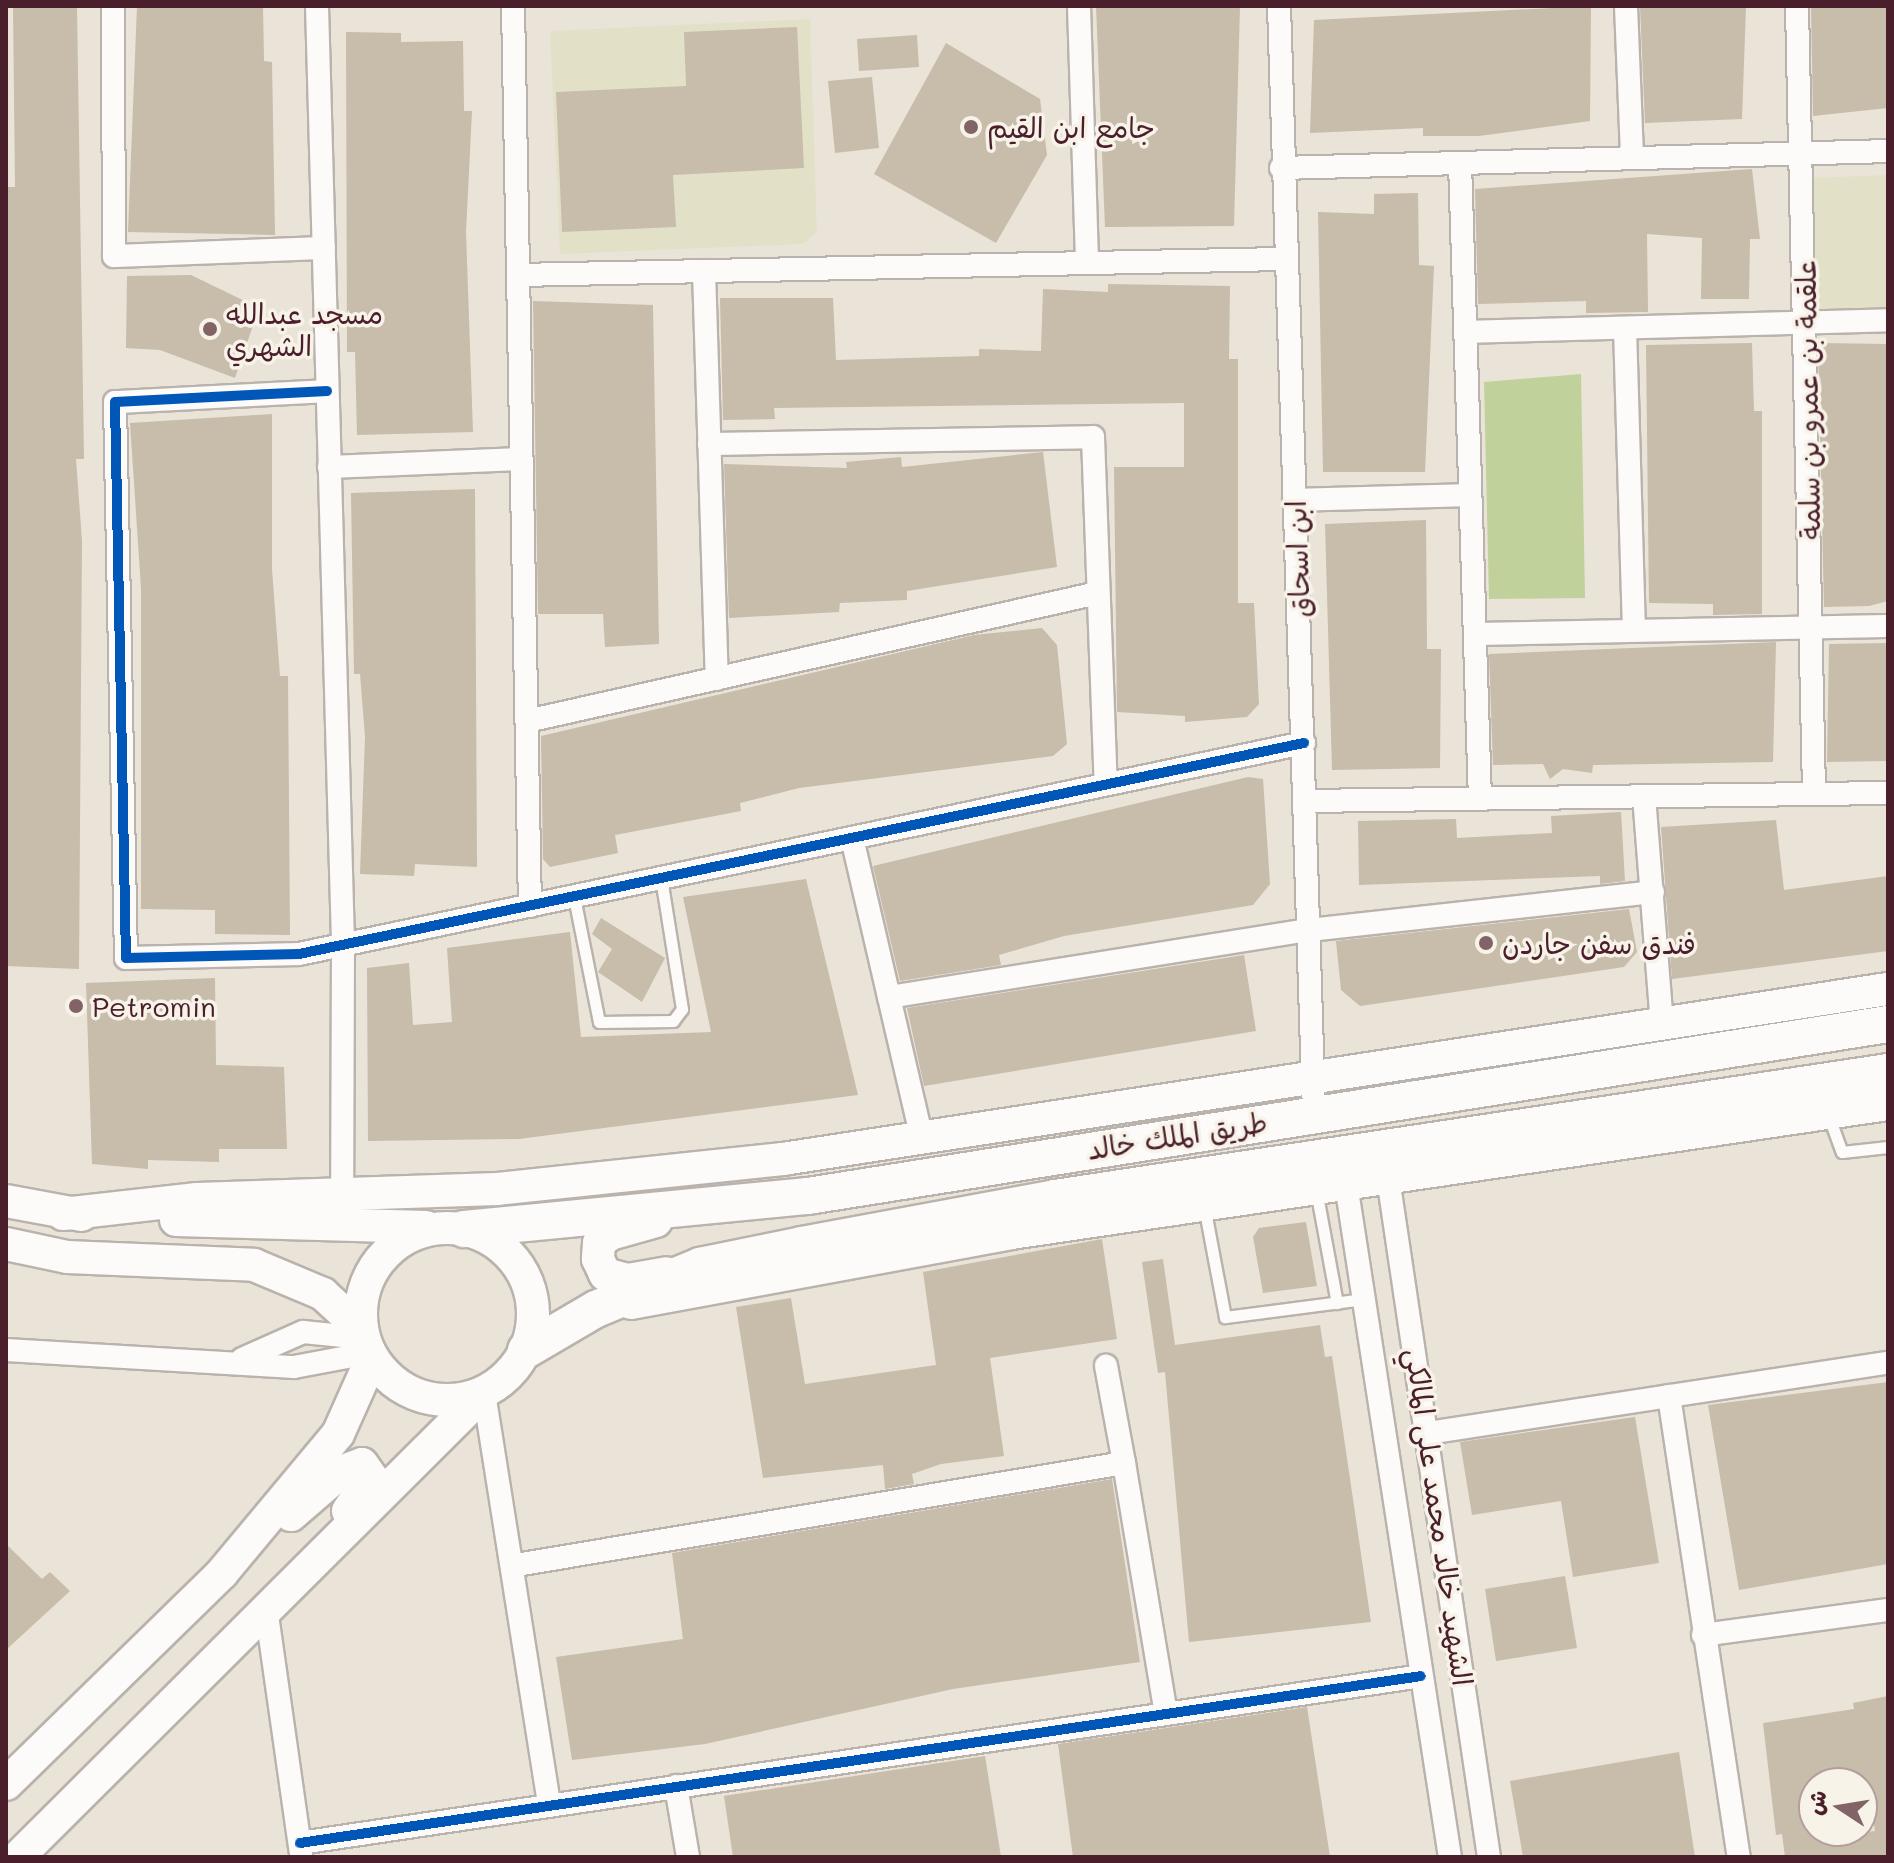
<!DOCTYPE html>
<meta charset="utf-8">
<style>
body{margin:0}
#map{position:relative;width:1894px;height:1863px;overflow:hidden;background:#e9e4d7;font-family:Mali,"Playpen Sans Arabic",sans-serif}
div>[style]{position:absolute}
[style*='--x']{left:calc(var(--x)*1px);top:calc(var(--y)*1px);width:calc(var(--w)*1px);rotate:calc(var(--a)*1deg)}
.built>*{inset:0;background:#e2e1c8}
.green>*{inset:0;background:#c1d19c}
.building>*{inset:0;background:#c8bcab}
.roads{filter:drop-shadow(2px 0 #bab2ac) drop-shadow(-2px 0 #bab2ac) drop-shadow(0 2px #bab2ac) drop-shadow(0 -2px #bab2ac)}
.lane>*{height:11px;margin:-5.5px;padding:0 5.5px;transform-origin:5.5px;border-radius:5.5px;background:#fcfbf9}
.street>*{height:22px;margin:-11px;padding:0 11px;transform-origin:11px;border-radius:11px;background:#fcfbf9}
.secondary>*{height:32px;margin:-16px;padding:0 16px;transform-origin:16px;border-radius:16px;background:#fcfbf9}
.secondary>.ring{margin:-16px;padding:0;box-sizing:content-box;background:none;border:32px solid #fcfbf9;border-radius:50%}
.primary>*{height:36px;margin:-18px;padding:0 18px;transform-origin:18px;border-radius:18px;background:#fcfbf9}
.cycleway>*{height:10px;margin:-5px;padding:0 5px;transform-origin:5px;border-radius:5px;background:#0057b8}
.dots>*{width:22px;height:22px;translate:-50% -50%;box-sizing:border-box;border:4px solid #f7f3e8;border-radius:50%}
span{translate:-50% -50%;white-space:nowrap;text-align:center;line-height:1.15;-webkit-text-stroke:7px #f7f3e8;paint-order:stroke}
.poi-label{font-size:28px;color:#4a1f2b}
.left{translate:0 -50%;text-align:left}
.street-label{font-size:28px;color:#4a1f2b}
.frame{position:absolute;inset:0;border:8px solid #4a1f2b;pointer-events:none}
.north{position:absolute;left:1798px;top:1767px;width:80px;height:80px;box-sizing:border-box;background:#f7f3e8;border:2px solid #b29e9c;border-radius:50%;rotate:282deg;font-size:22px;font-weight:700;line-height:32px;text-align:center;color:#4a1f2b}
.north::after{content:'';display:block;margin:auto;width:28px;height:36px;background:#826467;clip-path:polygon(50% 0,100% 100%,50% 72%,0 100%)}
</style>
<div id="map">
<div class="built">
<i style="clip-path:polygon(810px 19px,817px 232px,803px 244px,560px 254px,550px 31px)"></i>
<i style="clip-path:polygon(1888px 175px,1888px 307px,1814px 310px,1810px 178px)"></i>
</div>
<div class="green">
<i style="clip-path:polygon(1581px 374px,1585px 598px,1489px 599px,1484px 382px)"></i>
</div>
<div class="building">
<i style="clip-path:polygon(13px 6px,77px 6px,84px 459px,76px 459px,82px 541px,79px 969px,6px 966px,6px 187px,15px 187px)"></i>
<i style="clip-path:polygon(137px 6px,263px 6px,264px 61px,272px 62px,275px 235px,128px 232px)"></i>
<i style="clip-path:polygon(1096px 6px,1240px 6px,1234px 226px,1105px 227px)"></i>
<i style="clip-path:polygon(1591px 6px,1590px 121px,1479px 136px,1423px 136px,1423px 128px,1310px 133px,1314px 20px)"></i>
<i style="clip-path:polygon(1640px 6px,1746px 6px,1742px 119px,1645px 123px)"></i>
<i style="clip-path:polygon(1811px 6px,1888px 6px,1888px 108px,1813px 116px)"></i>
<i style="clip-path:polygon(797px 27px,804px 168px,673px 175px,676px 227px,562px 232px,556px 92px,686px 86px,684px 32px)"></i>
<i style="clip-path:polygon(346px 32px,401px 33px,401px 42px,463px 41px,464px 111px,472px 111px,466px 232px,473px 432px,357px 435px,355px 352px,347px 352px)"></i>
<i style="clip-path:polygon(917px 35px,919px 67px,859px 71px,857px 39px)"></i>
<i style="clip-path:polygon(946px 43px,1040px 99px,1047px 155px,996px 243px,874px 174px)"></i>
<i style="clip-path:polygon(872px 77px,879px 148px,835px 153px,828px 81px)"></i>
<i style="clip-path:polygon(1752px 169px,1760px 239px,1750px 239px,1749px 299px,1701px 299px,1702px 238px,1647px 234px,1648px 312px,1586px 313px,1586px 301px,1478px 304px,1475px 189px)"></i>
<i style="clip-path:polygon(1418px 193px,1419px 265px,1434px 266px,1425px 472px,1323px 472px,1318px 212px,1374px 214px,1374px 194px)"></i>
<i style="clip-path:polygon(191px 275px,259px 308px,235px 378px,160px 350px,126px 348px,127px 276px)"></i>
<i style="clip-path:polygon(1108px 284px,1230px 286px,1229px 359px,1238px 359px,1238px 603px,1254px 603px,1259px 704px,1247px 717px,1185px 722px,1185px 716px,1117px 712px,1114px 467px,1184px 467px,1184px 403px,774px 408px,775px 419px,723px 420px,720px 298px,833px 298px,836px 360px,979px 356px,979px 349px,1041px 351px,1043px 289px,1108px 292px)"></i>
<i style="clip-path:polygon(533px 301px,653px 305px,659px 644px,605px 647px,603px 614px,538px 614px)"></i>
<i style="clip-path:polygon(1752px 343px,1754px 411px,1762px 411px,1762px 614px,1713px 615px,1713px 604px,1649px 603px,1646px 345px)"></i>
<i style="clip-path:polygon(1818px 343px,1888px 344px,1888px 601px,1869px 606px,1824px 607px)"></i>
<i style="clip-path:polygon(272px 414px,272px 569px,280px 676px,288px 676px,290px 935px,215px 934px,215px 910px,141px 909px,141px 588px,130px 423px)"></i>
<i style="clip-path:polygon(1043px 452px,1057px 567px,907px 591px,907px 600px,840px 603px,839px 612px,729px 618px,724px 464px,847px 468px,846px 462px,901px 457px,902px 467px)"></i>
<i style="clip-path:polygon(475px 489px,477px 867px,415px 864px,414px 876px,360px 874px,365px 737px,360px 674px,354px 674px,351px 493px)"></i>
<i style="clip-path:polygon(1426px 520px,1427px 649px,1441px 649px,1440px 768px,1332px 770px,1325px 524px)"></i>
<i style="clip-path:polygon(1042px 628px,1057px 645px,1067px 744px,1053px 756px,799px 788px,740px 803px,741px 811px,615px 835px,618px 853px,550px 867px,543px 859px,541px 736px,974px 635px)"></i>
<i style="clip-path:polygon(1776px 642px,1773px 762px,1593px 765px,1592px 773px,1563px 769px,1550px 779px,1543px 764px,1493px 765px,1489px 654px)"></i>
<i style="clip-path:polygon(1888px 643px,1888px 761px,1827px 762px,1829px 644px)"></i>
<i style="clip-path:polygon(1248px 777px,1263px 779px,1270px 884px,1253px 905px,1064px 936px,999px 955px,1001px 965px,900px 981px,873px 866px)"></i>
<i style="clip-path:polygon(1621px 812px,1625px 881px,1600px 884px,1600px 876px,1359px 885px,1358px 821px,1456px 819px,1457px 838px,1552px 833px,1551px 816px)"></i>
<i style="clip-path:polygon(1776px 820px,1784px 890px,1888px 876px,1888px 951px,1672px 979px,1661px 827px)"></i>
<i style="clip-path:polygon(806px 879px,858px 1095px,519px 1139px,368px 1141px,367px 968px,409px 963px,413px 1025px,452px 1022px,447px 948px,570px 932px,581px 1037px,711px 1032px,683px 897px)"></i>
<i style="clip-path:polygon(1629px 909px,1637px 952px,1624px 967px,1360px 1006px,1341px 990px,1336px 941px)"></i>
<i style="clip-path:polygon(601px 918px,665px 958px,642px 1002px,598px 972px,612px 949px,592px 934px)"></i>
<i style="clip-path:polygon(1244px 955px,1256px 1031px,924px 1086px,907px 1008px)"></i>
<i style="clip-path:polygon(215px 978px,216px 1065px,284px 1067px,287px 1149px,219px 1149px,219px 1162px,148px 1160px,148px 1169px,92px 1164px,86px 983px)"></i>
<i style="clip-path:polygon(1306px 1222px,1317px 1286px,1263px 1293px,1253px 1237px,1259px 1228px)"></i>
<i style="clip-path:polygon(1102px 1239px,1117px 1339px,990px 1358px,1004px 1456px,941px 1464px,912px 1474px,914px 1484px,885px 1489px,883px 1465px,763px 1478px,736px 1307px,791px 1298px,805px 1384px,936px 1365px,923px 1272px)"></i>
<i style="clip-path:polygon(1163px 1259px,1175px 1345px,1320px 1325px,1325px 1357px,1332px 1356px,1371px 1622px,1189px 1642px,1165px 1372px,1158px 1373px,1142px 1262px)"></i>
<i style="clip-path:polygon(1888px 1382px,1888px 1564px,1739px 1590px,1708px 1405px)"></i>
<i style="clip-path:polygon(1635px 1417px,1659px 1563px,1573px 1577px,1561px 1501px,1472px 1515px,1460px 1442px)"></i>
<i style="clip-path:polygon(1112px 1479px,1140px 1662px,953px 1689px,705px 1744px,572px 1760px,556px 1657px,683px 1639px,672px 1553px)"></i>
<i style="clip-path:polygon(6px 1544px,42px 1579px,50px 1572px,70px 1591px,6px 1650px)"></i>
<i style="clip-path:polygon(1565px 1576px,1577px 1648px,1496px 1661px,1485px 1589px)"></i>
<i style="clip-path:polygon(evenodd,1888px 1696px,1888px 1857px,1785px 1857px,1782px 1834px,1776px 1835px,1763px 1723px,1854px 1709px,1853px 1703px,1888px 1696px,1814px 1783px,1867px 1783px,1875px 1831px,1814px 1838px,1814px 1783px)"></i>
<i style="clip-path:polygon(1307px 1707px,1330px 1857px,1073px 1857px,1058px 1744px)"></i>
<i style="clip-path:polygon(1679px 1752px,1695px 1857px,1523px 1857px,1510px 1781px)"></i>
<i style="clip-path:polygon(985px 1756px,1001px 1857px,733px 1857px,724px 1796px)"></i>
</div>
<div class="roads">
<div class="lane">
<i style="--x:574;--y:897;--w:127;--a:78.7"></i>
<i style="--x:599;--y:1022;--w:74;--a:-0.8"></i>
<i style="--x:673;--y:1021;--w:15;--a:-53"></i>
<i style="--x:682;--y:1009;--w:133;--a:-99.1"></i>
<i style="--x:1829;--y:1117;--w:37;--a:70"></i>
<i style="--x:1842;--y:1152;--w:46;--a:-6.2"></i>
<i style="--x:1316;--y:1190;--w:115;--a:79.5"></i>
<i style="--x:1204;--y:1206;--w:113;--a:79.3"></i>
<i style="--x:1225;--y:1317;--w:140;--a:-7.4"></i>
</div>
<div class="street">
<i style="--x:113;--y:6;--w:250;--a:89.8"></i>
<i style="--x:114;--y:256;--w:210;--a:-2.2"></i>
<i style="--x:317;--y:6;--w:939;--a:88.41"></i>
<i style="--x:343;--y:945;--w:250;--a:90.2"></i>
<i style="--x:513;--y:6;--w:900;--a:88.92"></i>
<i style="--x:1079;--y:6;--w:257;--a:88.2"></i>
<i style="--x:1279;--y:6;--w:1107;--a:88.19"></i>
<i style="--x:1626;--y:6;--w:152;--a:87.7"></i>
<i style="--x:1797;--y:6;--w:788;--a:88.76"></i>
<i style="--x:1460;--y:163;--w:636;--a:88.2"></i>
<i style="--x:1281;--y:168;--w:607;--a:-1.6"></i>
<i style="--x:704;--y:271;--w:408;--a:88.2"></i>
<i style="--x:518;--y:275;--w:766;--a:-1.2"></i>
<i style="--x:1625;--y:328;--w:302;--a:88.3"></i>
<i style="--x:1465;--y:332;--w:423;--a:-1.6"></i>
<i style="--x:327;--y:391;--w:212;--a:177"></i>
<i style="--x:115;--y:402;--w:556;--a:88.87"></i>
<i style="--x:126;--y:958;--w:173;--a:-1.3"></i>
<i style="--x:299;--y:954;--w:1027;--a:-11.86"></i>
<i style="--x:709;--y:444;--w:384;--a:-1"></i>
<i style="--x:1093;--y:437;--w:347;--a:87.9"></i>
<i style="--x:329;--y:467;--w:192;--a:-2.4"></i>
<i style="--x:1294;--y:500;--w:176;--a:-1.6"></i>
<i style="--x:1475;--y:634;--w:413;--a:-1.1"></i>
<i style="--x:527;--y:721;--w:585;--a:-12.64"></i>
<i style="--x:1644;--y:796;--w:229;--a:85.5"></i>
<i style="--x:1306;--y:801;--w:582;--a:-0.79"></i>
<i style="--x:852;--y:838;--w:308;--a:76.9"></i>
<i style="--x:889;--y:997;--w:425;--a:-9.1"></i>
<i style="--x:1309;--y:930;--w:346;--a:-6.3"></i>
<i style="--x:1388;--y:1178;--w:686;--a:81.54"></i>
<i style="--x:1346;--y:1184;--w:681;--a:81.22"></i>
<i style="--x:6;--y:1350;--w:289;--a:3.4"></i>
<i style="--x:294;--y:1367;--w:76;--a:-10.6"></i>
<i style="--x:242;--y:1359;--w:67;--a:-23.9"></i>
<i style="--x:303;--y:1332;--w:61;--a:5.6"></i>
<i style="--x:484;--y:1393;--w:417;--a:81"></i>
<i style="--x:1669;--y:1396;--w:466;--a:81.4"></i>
<i style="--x:1428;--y:1433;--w:465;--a:-8.7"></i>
<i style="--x:1124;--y:1463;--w:254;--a:80.5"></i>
<i style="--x:516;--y:1565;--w:616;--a:-9.52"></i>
<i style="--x:1124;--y:1463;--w:99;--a:-100.5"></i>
<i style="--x:267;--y:1615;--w:242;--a:81.9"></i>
<i style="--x:1703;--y:1635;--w:187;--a:-7.7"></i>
<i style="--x:676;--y:1786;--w:72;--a:80.4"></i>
<i style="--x:300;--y:1843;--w:1133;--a:-8.47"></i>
</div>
<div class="secondary">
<i style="--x:6;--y:1201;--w:77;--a:10.4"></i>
<i style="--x:63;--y:1214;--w:135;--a:-6.4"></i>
<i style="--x:197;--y:1199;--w:300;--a:-1.9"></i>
<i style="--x:497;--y:1189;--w:288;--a:-6"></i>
<i style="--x:783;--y:1159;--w:1118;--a:-8.75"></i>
<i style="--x:176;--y:1220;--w:250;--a:1.6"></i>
<i style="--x:656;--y:1221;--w:48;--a:164.2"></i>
<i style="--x:610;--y:1234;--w:14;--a:141"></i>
<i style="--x:599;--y:1243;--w:16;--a:94"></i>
<i style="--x:598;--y:1259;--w:17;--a:65"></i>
<i style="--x:605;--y:1274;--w:24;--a:15"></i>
<i style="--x:628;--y:1280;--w:39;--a:-10"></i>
<i class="ring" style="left:361px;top:1228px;width:140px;height:140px"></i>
<i style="--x:6;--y:1244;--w:62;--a:12"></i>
<i style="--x:67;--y:1257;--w:187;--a:2.4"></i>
<i style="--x:254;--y:1265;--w:75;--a:22.8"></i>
<i style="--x:323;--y:1294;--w:53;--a:42.7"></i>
<i style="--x:631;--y:1303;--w:386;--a:-10.4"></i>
<i style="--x:1011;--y:1233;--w:886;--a:-8.37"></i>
<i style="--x:291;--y:1515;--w:66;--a:-40.7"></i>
<i style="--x:341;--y:1472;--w:22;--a:-21"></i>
<i style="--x:362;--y:1464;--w:16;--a:55"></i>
<i style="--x:371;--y:1477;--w:41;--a:124.1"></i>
<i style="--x:6;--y:1784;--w:302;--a:-44.3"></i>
<i style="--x:222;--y:1573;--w:181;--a:-50.2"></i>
<i style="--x:338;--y:1434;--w:83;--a:-65.9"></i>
<i style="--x:18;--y:1857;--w:658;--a:-44.88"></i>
</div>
<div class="primary">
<i style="--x:464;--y:1229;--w:346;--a:-5.5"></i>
<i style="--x:808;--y:1196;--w:1094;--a:-9.05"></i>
<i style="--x:526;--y:1350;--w:81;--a:-30.4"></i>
<i style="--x:596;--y:1309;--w:113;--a:-22.5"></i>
<i style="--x:700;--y:1266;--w:104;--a:-11.6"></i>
<i style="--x:802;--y:1245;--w:257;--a:-10.5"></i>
<i style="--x:1055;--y:1198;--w:842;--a:-8.6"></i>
</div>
</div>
<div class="cycleway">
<i style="--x:327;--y:391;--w:212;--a:177"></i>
<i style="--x:115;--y:402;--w:556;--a:88.87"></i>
<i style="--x:126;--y:958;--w:173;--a:-1.3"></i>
<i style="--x:299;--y:954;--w:1027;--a:-11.86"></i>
<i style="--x:300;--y:1843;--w:1133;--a:-8.47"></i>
</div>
<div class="dots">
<i style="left:971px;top:127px;background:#826467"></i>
<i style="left:210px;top:329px;background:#826467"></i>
<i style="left:1486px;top:943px;background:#826467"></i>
<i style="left:76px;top:1006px;background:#826467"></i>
</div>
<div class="poi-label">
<span class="left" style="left:987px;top:127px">جامع ابن القيم</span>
<span class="left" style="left:226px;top:329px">مسجد عبدالله<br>الشهري</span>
<span class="left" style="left:1502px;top:943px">فندق سفن جاردن</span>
<span class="left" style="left:92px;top:1006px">Petromin</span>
</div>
<div class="street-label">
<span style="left:1807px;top:400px;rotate:-91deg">علقمة بن عمرو بن سلمة</span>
<span style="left:1297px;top:559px;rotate:-92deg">ابن اسحاق</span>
<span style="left:1177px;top:1135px;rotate:-9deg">طريق الملك خالد</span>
<span style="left:1440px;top:1517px;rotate:82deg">الشهيد خالد محمد على المالكي</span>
</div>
<div class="frame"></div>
<div class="north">ش</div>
</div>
